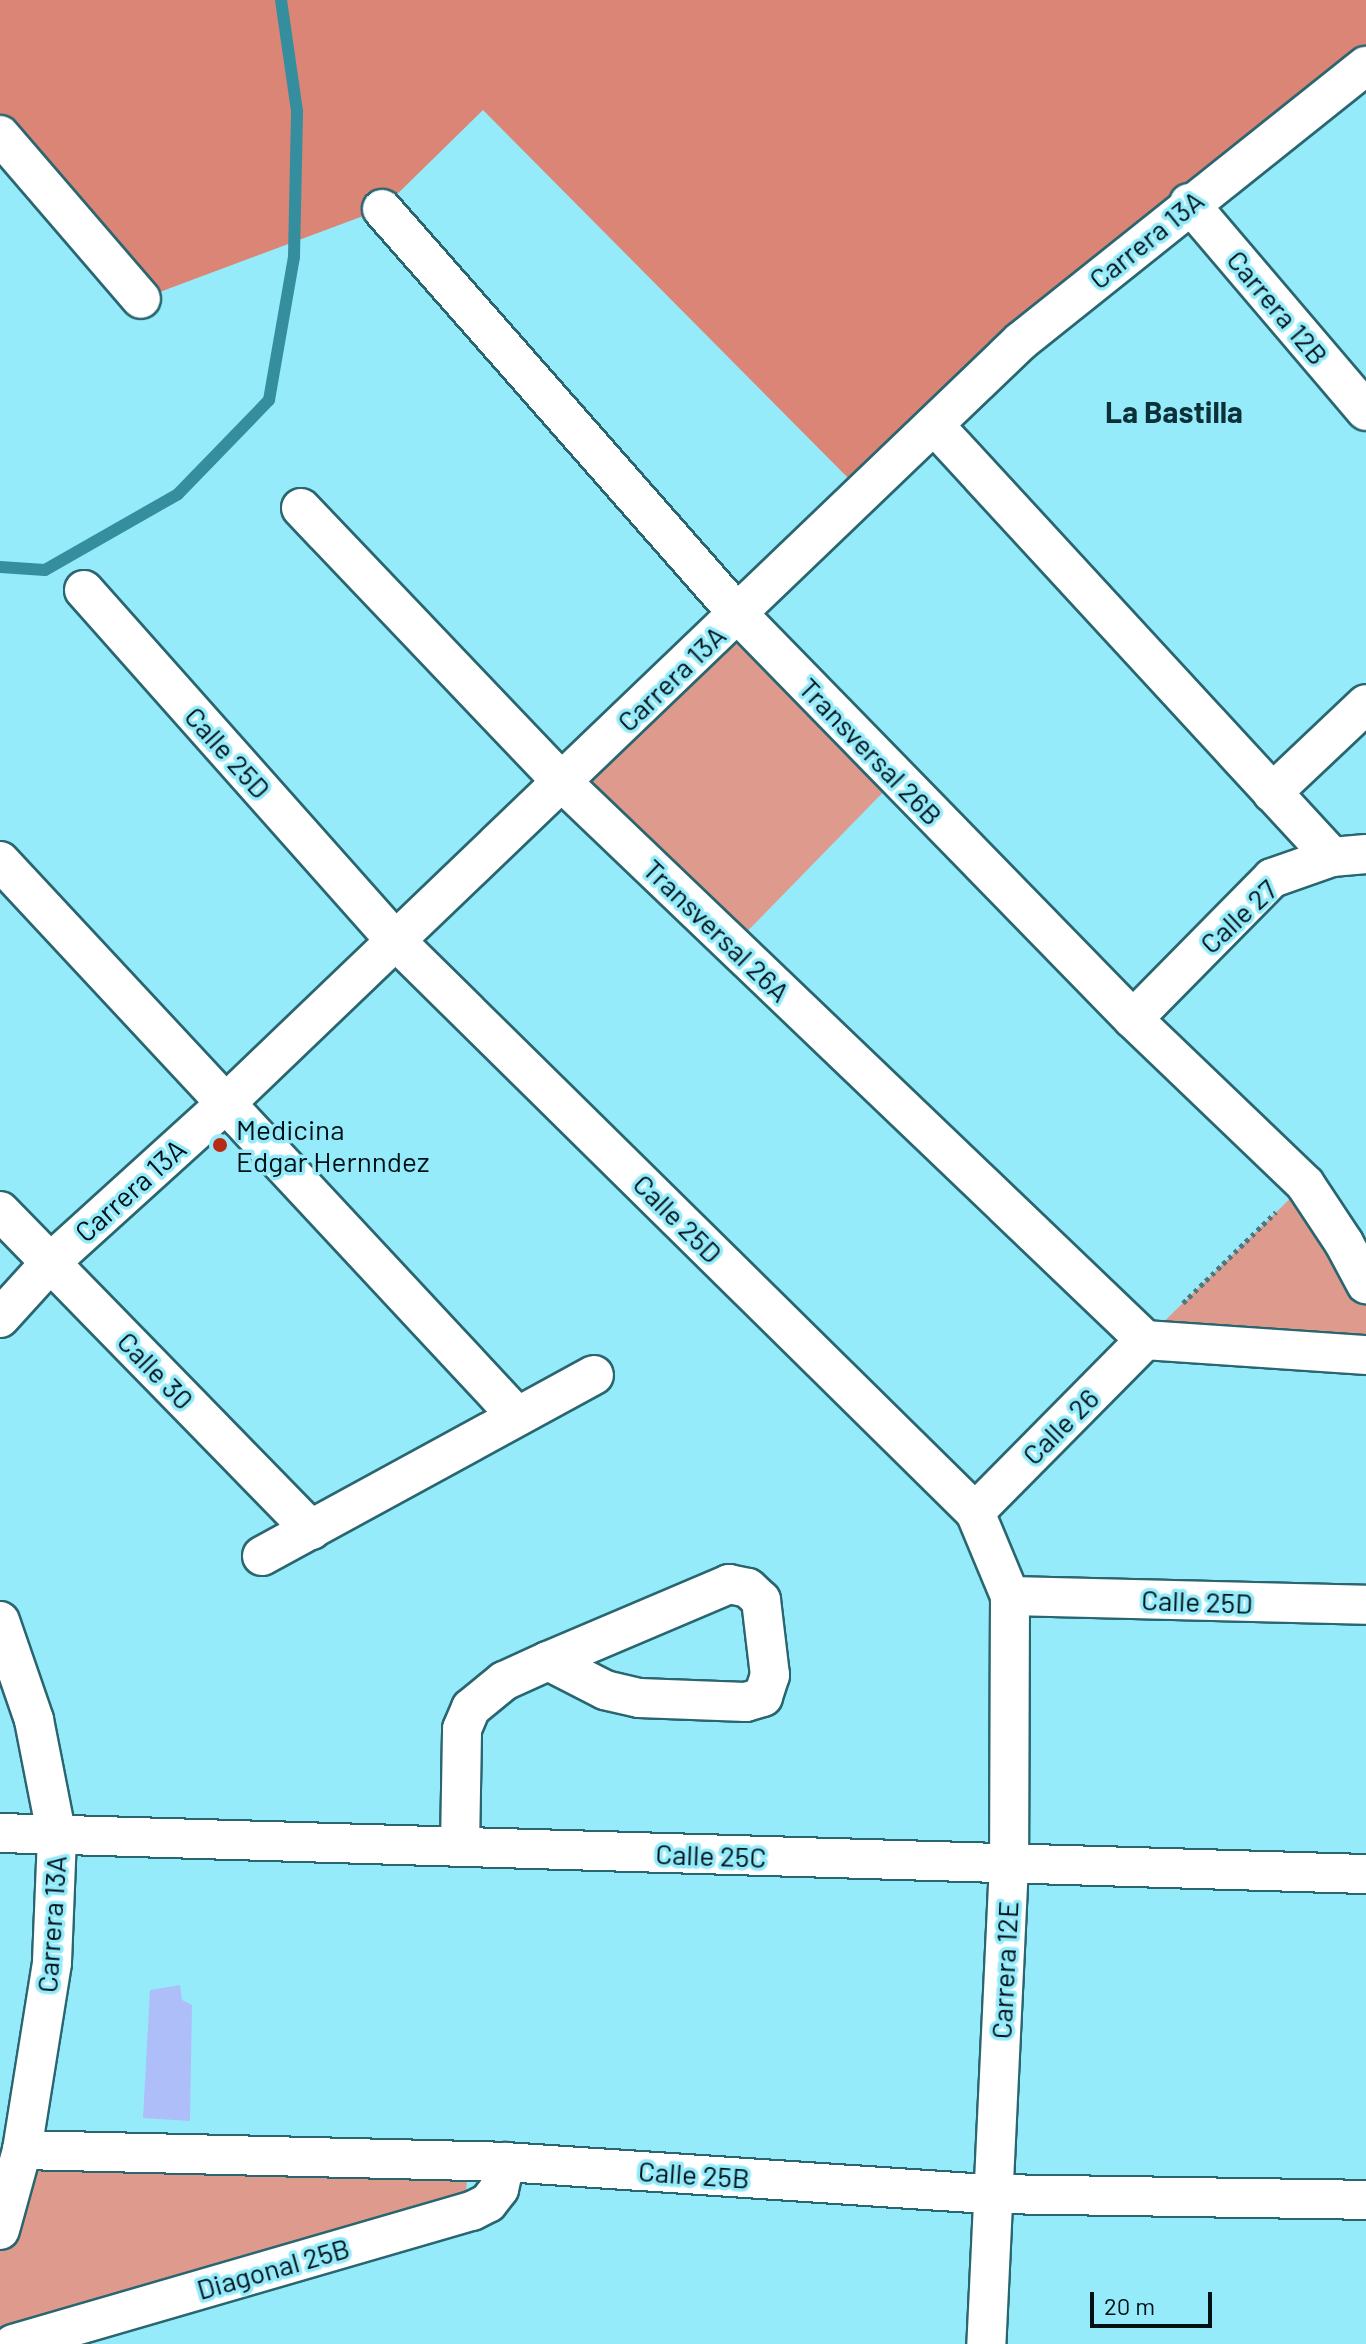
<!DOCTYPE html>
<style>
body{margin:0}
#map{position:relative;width:1366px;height:2344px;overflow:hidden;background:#96ebfb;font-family:Barlow,sans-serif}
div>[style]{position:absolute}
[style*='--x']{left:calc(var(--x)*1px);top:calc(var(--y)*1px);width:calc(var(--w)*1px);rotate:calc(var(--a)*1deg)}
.green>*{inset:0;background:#de9a8d}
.forest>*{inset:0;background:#da8575}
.stream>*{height:12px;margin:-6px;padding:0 6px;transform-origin:6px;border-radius:6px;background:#358e9e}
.building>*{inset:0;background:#adbef8}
.path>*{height:5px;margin-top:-2.5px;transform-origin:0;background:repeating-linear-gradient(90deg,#487a84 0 4px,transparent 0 8px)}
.roads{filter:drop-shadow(2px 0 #2a6670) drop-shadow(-2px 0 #2a6670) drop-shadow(0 2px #2a6670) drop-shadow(0 -2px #2a6670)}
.street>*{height:38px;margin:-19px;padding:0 19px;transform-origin:19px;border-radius:19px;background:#fff}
.dots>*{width:22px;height:22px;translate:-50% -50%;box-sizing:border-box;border:4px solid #96ebfb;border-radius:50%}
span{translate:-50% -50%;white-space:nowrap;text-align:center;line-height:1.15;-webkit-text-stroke:7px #96ebfb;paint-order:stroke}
.street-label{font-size:28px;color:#001116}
.poi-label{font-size:28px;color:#001116}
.left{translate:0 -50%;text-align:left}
.neighbourhood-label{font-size:30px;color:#0b3037;font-weight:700}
.scale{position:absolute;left:1090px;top:2292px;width:122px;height:36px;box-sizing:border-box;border:4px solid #001116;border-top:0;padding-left:10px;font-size:24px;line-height:28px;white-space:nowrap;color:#001116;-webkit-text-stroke:6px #96ebfb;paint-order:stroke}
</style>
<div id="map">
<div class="green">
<i style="clip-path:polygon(738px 614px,897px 778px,733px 946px,562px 782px)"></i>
<i style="clip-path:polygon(1305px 1184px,1366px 1286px,1366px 1355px,1145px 1340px)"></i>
<i style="clip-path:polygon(22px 2150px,468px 2167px,465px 2205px,0 2344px,0 2230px)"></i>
</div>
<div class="forest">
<i style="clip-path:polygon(0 0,1366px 0,1366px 66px,863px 493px,483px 110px,382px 209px,141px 299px,0 144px)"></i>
</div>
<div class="stream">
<i style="--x:0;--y:567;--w:45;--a:3.8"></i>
<i style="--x:45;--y:570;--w:153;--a:-29.7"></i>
<i style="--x:178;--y:494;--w:131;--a:-45.9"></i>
<i style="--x:269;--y:400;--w:145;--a:-80.1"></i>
<i style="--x:294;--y:257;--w:146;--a:-88.8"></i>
<i style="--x:297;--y:111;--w:112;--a:-98.2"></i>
</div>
<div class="building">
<i style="clip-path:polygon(180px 1985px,182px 2000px,192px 2005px,190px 2121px,143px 2118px,150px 1990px)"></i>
</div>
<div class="path">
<i style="--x:1183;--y:1303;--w:130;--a:-44.4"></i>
</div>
<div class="roads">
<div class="street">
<i style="--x:0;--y:135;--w:216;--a:49.3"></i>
<i style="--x:1189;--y:203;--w:273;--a:49.6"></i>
<i style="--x:382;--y:209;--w:539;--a:48.68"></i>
<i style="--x:738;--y:614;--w:566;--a:45.72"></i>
<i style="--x:1133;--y:1019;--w:238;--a:43.8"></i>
<i style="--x:1305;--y:1184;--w:71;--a:56.5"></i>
<i style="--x:1344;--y:1243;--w:47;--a:61.8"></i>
<i style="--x:934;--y:425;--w:587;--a:47.35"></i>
<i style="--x:301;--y:508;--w:378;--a:46.4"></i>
<i style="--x:562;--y:782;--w:807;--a:43.74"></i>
<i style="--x:84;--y:590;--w:470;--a:48.4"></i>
<i style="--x:396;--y:941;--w:813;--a:44.6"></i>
<i style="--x:975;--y:1512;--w:91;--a:67.4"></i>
<i style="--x:1010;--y:1596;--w:268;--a:90.2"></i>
<i style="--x:1009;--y:1864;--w:481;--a:92.7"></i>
<i style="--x:1272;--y:793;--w:129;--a:-43.4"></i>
<i style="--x:0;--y:861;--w:758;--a:47.03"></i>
<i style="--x:1133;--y:1019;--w:198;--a:-45.4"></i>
<i style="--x:1272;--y:878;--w:64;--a:-19.3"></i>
<i style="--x:1332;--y:857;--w:34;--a:-5"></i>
<i style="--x:0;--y:1211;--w:446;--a:45.7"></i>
<i style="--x:0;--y:1318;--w:76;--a:-47.7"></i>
<i style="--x:51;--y:1262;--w:234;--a:-42.2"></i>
<i style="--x:224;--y:1105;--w:1104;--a:-43.79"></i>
<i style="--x:1021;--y:341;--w:441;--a:-38.6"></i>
<i style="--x:1145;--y:1340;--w:222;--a:3.9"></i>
<i style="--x:975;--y:1512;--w:242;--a:-45.3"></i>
<i style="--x:262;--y:1556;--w:378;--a:-28.6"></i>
<i style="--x:1010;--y:1596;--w:356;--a:1.4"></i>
<i style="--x:0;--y:1621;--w:105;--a:71"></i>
<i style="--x:34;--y:1720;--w:119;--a:78.9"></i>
<i style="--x:57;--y:1837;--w:126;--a:92.3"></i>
<i style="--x:52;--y:1963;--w:189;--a:99.1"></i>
<i style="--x:22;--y:2150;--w:83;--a:105.4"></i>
<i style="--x:0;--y:1833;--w:1367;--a:1.72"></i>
<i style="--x:460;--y:1847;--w:118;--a:-89"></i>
<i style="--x:462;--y:1729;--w:23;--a:-67"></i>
<i style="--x:471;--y:1708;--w:43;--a:-39.3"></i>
<i style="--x:504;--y:1681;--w:48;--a:-24.4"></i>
<i style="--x:548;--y:1661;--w:197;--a:-23"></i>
<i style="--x:729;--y:1584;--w:19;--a:12"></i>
<i style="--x:748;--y:1588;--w:18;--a:43"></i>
<i style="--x:761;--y:1600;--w:76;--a:83.2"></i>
<i style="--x:770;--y:1675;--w:23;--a:108"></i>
<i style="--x:763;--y:1697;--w:18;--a:164"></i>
<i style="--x:746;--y:1702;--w:107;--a:-177.9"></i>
<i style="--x:639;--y:1698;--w:35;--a:-167"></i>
<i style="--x:605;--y:1690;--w:64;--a:-153"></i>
<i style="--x:22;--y:2150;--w:483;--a:1.4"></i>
<i style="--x:505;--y:2162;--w:489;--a:3.8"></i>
<i style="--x:993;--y:2194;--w:373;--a:0.9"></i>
<i style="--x:13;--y:2344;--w:478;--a:-16.2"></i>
<i style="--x:472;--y:2211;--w:18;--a:-27"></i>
<i style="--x:488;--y:2203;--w:18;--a:-52"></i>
<i style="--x:499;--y:2189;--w:28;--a:-77"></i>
</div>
</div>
<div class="dots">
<i style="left:220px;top:1145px;background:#b72a15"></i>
</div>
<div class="street-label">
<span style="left:1146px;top:239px;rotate:-39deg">Carrera 13A</span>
<span style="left:1278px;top:307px;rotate:50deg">Carrera 12B</span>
<span style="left:671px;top:678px;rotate:-44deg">Carrera 13A</span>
<span style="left:871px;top:751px;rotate:46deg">Transversal 26B</span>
<span style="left:228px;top:752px;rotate:48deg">Calle 25D</span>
<span style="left:1238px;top:916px;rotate:-43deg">Calle 27</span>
<span style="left:717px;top:930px;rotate:44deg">Transversal 26A</span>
<span style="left:130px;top:1190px;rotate:-42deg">Carrera 13A</span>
<span style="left:678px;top:1218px;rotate:45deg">Calle 25D</span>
<span style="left:156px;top:1370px;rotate:46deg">Calle 30</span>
<span style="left:1060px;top:1426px;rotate:-45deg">Calle 26</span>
<span style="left:1197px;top:1601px;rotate:2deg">Calle 25D</span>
<span style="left:711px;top:1855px;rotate:2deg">Calle 25C</span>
<span style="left:51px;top:1924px;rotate:-86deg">Carrera 13A</span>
<span style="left:1004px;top:1970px;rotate:-87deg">Carrera 12E</span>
<span style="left:694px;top:2174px;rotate:4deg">Calle 25B</span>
<span style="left:273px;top:2268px;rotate:-16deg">Diagonal 25B</span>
</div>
<div class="poi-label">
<span class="left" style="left:236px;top:1145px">Medicina<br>Edgar Hernndez</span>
</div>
<div class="neighbourhood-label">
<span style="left:1174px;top:411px">La Bastilla</span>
</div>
<div class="scale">20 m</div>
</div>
